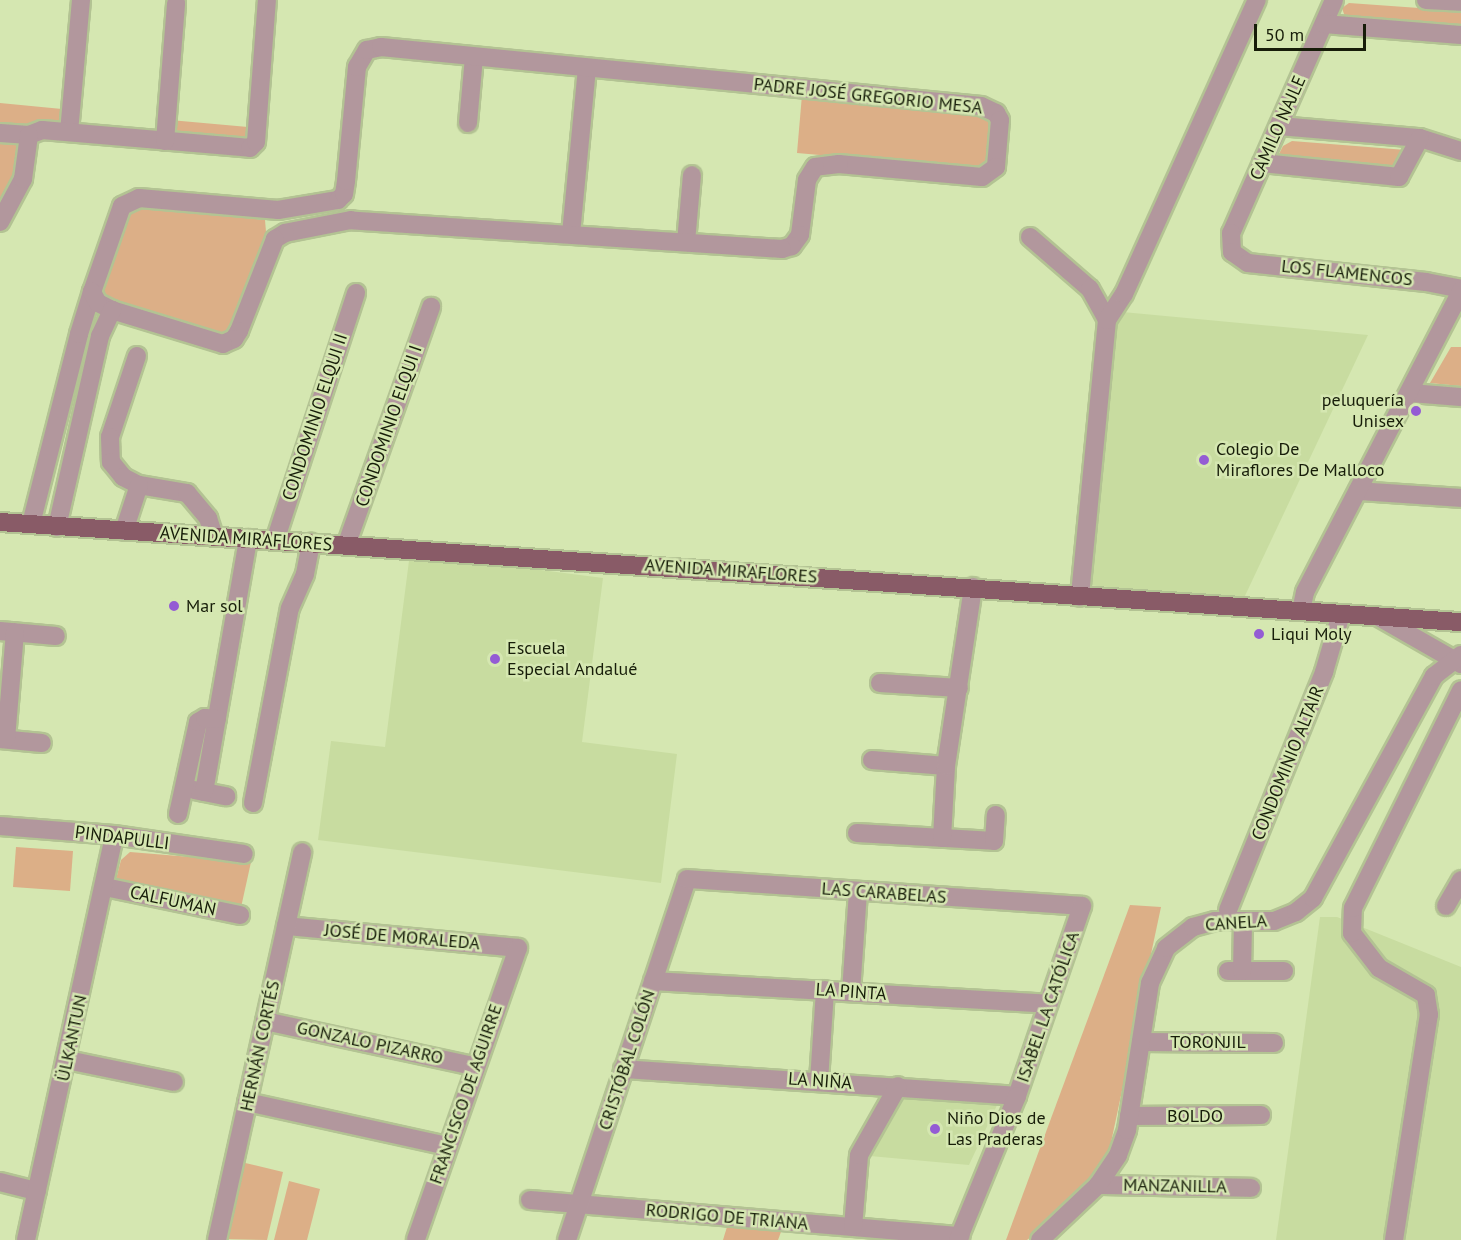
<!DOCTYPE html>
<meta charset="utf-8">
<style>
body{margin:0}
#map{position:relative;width:1461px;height:1240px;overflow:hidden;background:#d5e7b1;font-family:"PT Sans",sans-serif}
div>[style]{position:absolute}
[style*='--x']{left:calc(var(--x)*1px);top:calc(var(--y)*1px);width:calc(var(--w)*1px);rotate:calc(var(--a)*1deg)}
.built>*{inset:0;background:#c8dca0}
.green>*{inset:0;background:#dcaf87}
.roads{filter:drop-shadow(2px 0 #b3c393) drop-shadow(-2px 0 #b3c393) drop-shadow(0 2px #b3c393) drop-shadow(0 -2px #b3c393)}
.minor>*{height:18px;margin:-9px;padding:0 9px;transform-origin:9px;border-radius:9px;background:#b2979d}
.major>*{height:18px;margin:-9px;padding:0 9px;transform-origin:9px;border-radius:9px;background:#895b67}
.dots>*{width:16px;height:16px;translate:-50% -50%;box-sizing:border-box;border:3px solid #d5e7b1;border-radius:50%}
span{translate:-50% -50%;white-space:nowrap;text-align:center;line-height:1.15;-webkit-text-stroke:5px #d5e7b1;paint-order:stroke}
.street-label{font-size:18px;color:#171d09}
.poi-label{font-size:18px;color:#171d09}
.right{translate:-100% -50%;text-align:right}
.left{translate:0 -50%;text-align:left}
.scale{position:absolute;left:1254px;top:24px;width:112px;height:27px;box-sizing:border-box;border:3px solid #171d09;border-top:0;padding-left:8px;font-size:18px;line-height:21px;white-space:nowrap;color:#171d09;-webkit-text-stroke:4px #d5e7b1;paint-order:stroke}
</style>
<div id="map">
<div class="built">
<i style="clip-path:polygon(1112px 311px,1368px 335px,1243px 600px,1087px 585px)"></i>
<i style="clip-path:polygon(410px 553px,603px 578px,582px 742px,677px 754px,661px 883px,318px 840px,331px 741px,385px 747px)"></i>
<i style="clip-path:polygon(1320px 917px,1337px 917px,1461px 967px,1461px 1240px,1276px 1240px)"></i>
<i style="clip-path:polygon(904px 1095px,998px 1103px,969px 1165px,870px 1156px)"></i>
</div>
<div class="green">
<i style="clip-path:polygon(1349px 3px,1461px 11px,1461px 28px,1346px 20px,1342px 8px)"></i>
<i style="clip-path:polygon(802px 95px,980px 114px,992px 121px,991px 159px,980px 169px,797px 153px)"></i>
<i style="clip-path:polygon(0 103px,62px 109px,60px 129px,0 123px)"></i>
<i style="clip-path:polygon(170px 120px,248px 127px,246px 147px,168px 140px)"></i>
<i style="clip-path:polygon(0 137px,21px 144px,13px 185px,0 210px)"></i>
<i style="clip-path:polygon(1292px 141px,1406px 150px,1397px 168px,1278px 156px,1283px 146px)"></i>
<i style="clip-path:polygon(135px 206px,265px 220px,266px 232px,234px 327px,225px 336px,105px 297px,102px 291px,129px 212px)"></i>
<i style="clip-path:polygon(1451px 347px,1461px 347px,1461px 386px,1430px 383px)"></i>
<i style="clip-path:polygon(16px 847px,73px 851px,70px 891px,13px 887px)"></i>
<i style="clip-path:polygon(130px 852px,251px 862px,240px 912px,114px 887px,121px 860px)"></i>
<i style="clip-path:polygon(1130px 905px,1161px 907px,1106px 1166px,1074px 1205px,1027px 1240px,1006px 1240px)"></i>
<i style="clip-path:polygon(241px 1162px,283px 1172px,267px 1240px,223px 1239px)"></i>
<i style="clip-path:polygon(289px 1181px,320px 1189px,307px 1240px,274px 1240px)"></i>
<i style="clip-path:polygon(730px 1217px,785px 1221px,778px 1240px,723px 1240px)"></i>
</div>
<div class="roads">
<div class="minor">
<i style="--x:1334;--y:0;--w:255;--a:113.8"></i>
<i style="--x:1231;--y:233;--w:19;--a:87"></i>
<i style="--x:1232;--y:252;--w:19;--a:35"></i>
<i style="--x:1248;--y:263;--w:179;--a:6.1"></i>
<i style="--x:1426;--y:282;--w:36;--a:11"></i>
<i style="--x:1426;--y:0;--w:35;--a:3"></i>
<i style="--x:1324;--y:24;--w:137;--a:4.6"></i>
<i style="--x:468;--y:123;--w:66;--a:-84.8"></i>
<i style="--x:1279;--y:126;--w:142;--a:4.9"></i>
<i style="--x:1420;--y:138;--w:43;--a:17.6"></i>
<i style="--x:69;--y:132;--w:133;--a:-84.8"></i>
<i style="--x:0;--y:133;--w:29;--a:4"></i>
<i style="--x:29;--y:135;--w:14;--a:-21"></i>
<i style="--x:42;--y:130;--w:209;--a:4.9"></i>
<i style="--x:250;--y:148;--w:8;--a:-45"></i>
<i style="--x:256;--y:142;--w:142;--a:-85.6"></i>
<i style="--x:165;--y:141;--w:138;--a:-85.4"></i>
<i style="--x:1262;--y:163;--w:138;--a:5.8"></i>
<i style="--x:1399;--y:177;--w:44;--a:-61.7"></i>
<i style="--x:0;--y:222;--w:49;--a:-61.9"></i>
<i style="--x:23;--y:179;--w:44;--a:-82.2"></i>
<i style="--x:571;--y:234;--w:167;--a:-84.5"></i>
<i style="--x:1030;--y:237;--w:79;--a:40.9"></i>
<i style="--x:1090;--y:289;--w:35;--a:61"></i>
<i style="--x:1107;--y:320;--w:278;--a:95.6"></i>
<i style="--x:686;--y:242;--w:67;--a:-84.9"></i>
<i style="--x:1107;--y:320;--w:31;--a:-57"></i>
<i style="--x:1124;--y:294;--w:323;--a:-65.7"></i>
<i style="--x:137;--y:356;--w:85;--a:108.4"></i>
<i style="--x:110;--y:437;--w:25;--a:88"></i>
<i style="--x:111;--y:462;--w:19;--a:51"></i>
<i style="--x:123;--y:477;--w:18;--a:27"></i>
<i style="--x:139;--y:485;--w:49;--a:9.5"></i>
<i style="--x:187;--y:493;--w:33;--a:50"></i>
<i style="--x:208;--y:518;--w:20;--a:72"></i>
<i style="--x:1410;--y:393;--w:51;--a:4.5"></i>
<i style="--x:1358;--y:491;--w:103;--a:3.9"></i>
<i style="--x:31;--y:524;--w:196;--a:-75.8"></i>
<i style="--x:79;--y:334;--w:44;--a:-72.8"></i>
<i style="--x:92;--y:292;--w:91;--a:-70.8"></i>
<i style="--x:122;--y:206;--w:19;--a:-25"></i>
<i style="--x:139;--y:198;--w:140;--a:4.9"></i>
<i style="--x:278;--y:210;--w:61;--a:-9.5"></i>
<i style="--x:338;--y:200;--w:8;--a:-45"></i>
<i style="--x:344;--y:194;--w:13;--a:-81"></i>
<i style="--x:346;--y:181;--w:115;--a:-84.5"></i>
<i style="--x:357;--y:67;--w:20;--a:-60"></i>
<i style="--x:367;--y:50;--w:14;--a:-12"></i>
<i style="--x:381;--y:47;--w:603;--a:5.62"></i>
<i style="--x:981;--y:106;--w:17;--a:25"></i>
<i style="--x:996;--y:113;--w:8;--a:60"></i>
<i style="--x:1000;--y:120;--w:47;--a:94.9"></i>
<i style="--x:996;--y:167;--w:17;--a:144"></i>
<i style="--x:982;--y:177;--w:144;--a:-174.8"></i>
<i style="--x:839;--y:164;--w:24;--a:173"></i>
<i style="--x:815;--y:167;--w:15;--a:122"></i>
<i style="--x:807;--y:180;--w:55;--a:97.3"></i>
<i style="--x:800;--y:235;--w:14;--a:126"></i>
<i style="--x:792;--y:246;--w:10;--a:163"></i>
<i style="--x:782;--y:249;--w:432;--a:-176.2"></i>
<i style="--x:351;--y:220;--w:67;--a:168.9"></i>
<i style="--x:285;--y:233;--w:12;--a:149"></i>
<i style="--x:275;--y:239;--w:99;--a:111.4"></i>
<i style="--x:239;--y:331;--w:9;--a:122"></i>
<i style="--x:234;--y:339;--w:12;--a:156"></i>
<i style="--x:223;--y:344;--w:116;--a:-163"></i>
<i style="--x:112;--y:310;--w:16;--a:-153"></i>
<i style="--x:98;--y:303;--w:13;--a:-119"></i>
<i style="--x:57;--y:527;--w:196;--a:-77.3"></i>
<i style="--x:100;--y:336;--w:29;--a:-65"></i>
<i style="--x:124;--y:531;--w:48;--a:-71.9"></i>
<i style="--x:275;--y:541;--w:261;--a:-71.9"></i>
<i style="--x:346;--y:546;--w:254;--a:-70.4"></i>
<i style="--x:1301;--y:611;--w:19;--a:-78"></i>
<i style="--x:1305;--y:592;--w:339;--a:-62.6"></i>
<i style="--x:1377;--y:616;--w:97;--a:29.7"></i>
<i style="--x:0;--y:631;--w:56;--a:5.1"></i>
<i style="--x:880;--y:683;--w:79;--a:3.6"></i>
<i style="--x:0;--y:739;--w:42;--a:5.4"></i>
<i style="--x:6;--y:739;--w:107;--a:-85.2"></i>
<i style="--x:872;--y:760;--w:74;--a:4.6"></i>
<i style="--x:194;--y:790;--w:33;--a:11"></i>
<i style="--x:204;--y:792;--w:257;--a:-80.1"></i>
<i style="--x:253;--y:803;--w:198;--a:-79.3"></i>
<i style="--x:290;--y:608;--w:37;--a:-66"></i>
<i style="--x:305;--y:574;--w:32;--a:-79"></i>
<i style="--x:178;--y:814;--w:94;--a:-77.7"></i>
<i style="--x:198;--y:722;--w:8;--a:-30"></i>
<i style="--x:205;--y:718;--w:12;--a:5"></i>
<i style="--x:0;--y:826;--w:114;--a:4.5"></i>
<i style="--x:114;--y:835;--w:131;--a:8.3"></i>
<i style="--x:857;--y:833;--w:137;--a:3.3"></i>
<i style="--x:994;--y:841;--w:26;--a:-86"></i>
<i style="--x:942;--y:838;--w:72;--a:-86.8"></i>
<i style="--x:946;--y:766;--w:181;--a:-81.4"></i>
<i style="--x:105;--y:887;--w:138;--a:11.7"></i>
<i style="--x:1446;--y:906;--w:30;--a:-60"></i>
<i style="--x:1228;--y:910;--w:257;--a:-68"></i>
<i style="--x:1324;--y:672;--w:60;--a:-73.7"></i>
<i style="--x:286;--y:926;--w:233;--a:5.4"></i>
<i style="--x:518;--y:948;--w:309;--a:109.3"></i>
<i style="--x:1228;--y:971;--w:56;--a:0"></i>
<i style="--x:1242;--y:971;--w:49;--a:-88.8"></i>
<i style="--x:653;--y:981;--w:396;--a:3.3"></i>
<i style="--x:851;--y:992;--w:101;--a:-86"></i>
<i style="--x:265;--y:1021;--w:214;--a:12.2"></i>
<i style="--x:1141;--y:1042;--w:133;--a:0.4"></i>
<i style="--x:67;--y:1060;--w:109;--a:11.6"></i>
<i style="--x:623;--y:1069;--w:395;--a:3.9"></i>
<i style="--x:819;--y:1081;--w:91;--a:-86.2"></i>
<i style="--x:247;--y:1102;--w:205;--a:12.4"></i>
<i style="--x:1129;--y:1116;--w:132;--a:-0.4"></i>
<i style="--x:0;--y:1182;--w:38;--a:14"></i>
<i style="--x:1098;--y:1185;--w:153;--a:1.1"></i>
<i style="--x:530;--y:1200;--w:432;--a:4.8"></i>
<i style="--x:853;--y:1227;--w:72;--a:-85.2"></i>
<i style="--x:859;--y:1155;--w:79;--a:-60.5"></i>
<i style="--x:26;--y:1240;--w:414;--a:-77.7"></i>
<i style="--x:217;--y:1240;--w:397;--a:-77.6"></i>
<i style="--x:567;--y:1240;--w:380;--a:-71.6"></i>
<i style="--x:687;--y:879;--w:396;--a:3.9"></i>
<i style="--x:1082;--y:906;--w:201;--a:108.9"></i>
<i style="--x:1017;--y:1096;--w:156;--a:112.3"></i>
<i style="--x:1040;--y:1240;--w:80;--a:-43.5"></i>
<i style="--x:1098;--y:1185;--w:36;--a:-56"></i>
<i style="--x:1118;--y:1155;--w:27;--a:-70"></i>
<i style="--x:1127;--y:1130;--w:149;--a:-81.1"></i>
<i style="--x:1150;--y:983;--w:38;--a:-65"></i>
<i style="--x:1166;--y:948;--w:34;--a:-38"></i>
<i style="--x:1193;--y:927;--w:23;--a:-15"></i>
<i style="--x:1215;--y:921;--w:59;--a:0"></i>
<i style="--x:1274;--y:921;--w:24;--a:-22"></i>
<i style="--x:1296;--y:912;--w:22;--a:-39"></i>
<i style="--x:1313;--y:898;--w:253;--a:-61.4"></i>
<i style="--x:1434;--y:676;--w:34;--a:-38"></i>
<i style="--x:1394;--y:1240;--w:228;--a:-81.2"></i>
<i style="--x:1429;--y:1015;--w:20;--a:-99"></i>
<i style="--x:1426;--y:995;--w:54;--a:-150.1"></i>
<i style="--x:1379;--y:968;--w:44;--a:-127.6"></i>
<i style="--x:1352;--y:933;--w:25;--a:-88"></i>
<i style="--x:1353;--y:908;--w:243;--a:-63.6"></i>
</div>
<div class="major">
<i style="--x:0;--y:522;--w:1464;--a:3.92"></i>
</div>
</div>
<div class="dots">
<i style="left:1416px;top:411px;background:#945cd4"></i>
<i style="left:1204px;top:460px;background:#945cd4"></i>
<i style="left:174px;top:606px;background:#945cd4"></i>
<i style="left:1259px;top:634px;background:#945cd4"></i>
<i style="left:495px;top:659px;background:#945cd4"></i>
<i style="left:935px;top:1129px;background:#945cd4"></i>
</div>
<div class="street-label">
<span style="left:868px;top:96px;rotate:6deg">PADRE JOSÉ GREGORIO MESA</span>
<span style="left:1278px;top:128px;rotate:-66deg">CAMILO NAJLE</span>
<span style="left:1347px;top:273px;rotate:6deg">LOS FLAMENCOS</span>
<span style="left:315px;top:417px;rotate:-72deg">CONDOMINIO ELQUI II</span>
<span style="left:389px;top:426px;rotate:-71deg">CONDOMINIO ELQUI I</span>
<span style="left:246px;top:539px;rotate:4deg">AVENIDA MIRAFLORES</span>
<span style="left:731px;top:571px;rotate:4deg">AVENIDA MIRAFLORES</span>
<span style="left:1288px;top:763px;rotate:-68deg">CONDOMINIO ALTAIR</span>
<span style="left:122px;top:838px;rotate:7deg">PINDAPULLI</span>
<span style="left:884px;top:893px;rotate:4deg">LAS CARABELAS</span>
<span style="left:173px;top:901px;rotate:12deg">CALFUMAN</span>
<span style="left:1236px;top:923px;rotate:-4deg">CANELA</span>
<span style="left:402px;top:937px;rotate:5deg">JOSÉ DE MORALEDA</span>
<span style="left:851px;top:992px;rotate:4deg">LA PINTA</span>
<span style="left:1048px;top:1007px;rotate:-71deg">ISABEL LA CATÓLICA</span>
<span style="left:72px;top:1038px;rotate:-78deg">ÜLKANTUN</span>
<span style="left:1208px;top:1042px">TORONJIL</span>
<span style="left:370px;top:1043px;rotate:12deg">GONZALO PIZARRO</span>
<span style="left:260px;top:1046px;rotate:-78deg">HERNÁN CORTÉS</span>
<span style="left:627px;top:1060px;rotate:-72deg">CRISTÓBAL COLÓN</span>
<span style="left:820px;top:1081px;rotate:4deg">LA NIÑA</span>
<span style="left:466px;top:1094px;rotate:-71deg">FRANCISCO DE AGUIRRE</span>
<span style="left:1195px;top:1116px">BOLDO</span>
<span style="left:1175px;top:1186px;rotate:1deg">MANZANILLA</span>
<span style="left:727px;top:1217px;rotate:5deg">RODRIGO DE TRIANA</span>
</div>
<div class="poi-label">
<span class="right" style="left:1404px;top:411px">peluquería<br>Unisex</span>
<span class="left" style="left:1216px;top:460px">Colegio De<br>Miraflores De Malloco</span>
<span class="left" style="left:186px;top:606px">Mar sol</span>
<span class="left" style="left:1271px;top:634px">Liqui Moly</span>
<span class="left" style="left:507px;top:659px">Escuela<br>Especial Andalué</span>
<span class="left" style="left:947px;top:1129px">Niño Dios de<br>Las Praderas</span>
</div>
<div class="scale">50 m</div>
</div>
